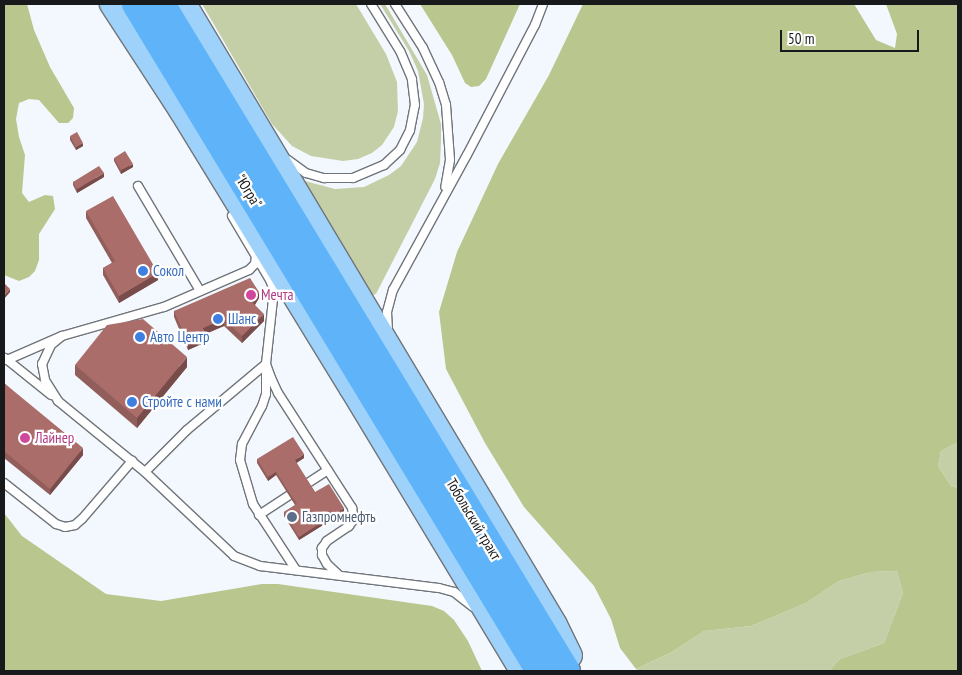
<!DOCTYPE html>
<meta charset="utf-8">
<style>
body{margin:0}
#map{position:relative;width:962px;height:675px;overflow:hidden;background:#f2f8fd;font-family:"PT Sans Narrow",sans-serif}
div>[style]{position:absolute}
[style*='--x']{left:calc(var(--x)*1px);top:calc(var(--y)*1px);width:calc(var(--w)*1px);rotate:calc(var(--a)*1deg)}
.green>*{inset:0;background:#c5cfa7}
.forest>*{inset:0;background:#b9c68d}
.roads{filter:drop-shadow(1px 0 #70757a) drop-shadow(-1px 0 #70757a) drop-shadow(0 1px #70757a) drop-shadow(0 -1px #70757a)}
.lane>*{height:8px;margin:-4px;padding:0 4px;transform-origin:4px;border-radius:4px;background:#fff}
.primary>*{height:24px;margin:-12px;padding:0 12px;transform-origin:12px;border-radius:12px;background:#9fd2fb}
.highway>*{height:28px;margin:-14px;padding:0 14px;transform-origin:14px;border-radius:14px;background:#5fb4f9}
.wall>*{inset:0;background:#925e5b}
.shaded-wall>*{inset:0;background:#774c4a}
.building>*{inset:0;background:#aa6d6a}
.dots>*{width:14px;height:14px;translate:-50% -50%;box-sizing:border-box;border:2px solid #fff;border-radius:50%}
span{translate:-50% -50%;white-space:nowrap;text-align:center;line-height:1.15;-webkit-text-stroke:4.5px #fff;paint-order:stroke}
.street-label{font-size:15px;color:#17191b}
.shop-label{font-size:15px;color:#366cbe}
.left{translate:0 -50%;text-align:left}
.hotel-label{font-size:15px;color:#b23c85}
.service-label{font-size:15px;color:#4e5e75}
.frame{position:absolute;inset:0;border:5px solid #17191b;pointer-events:none}
.scale{position:absolute;left:780px;top:30px;width:139px;height:22px;box-sizing:border-box;border:2px solid #17191b;border-top:0;padding-left:6px;font-size:15px;line-height:18px;white-space:nowrap;color:#17191b;-webkit-text-stroke:4px #fff;paint-order:stroke}
</style>
<div id="map">
<div class="green">
<i style="clip-path:polygon(202px 4px,356px 4px,386px 54px,397px 82px,398px 111px,394px 127px,382px 145px,372px 153px,358px 159px,343px 161px,311px 156px,292px 146px,272px 124px)"></i>
<i style="clip-path:polygon(380px 4px,385px 4px,427px 75px,441px 124px,441px 142px,440px 163px,435px 179px,376px 294px,370px 296px,301px 180px,335px 189px,364px 187px,389px 175px,401px 166px,417px 142px,423px 118px,424px 104px,418px 71px,409px 51px)"></i>
<i style="clip-path:polygon(958px 442px,958px 488px,951px 486px,938px 466px,941px 451px)"></i>
<i style="clip-path:polygon(897px 571px,903px 593px,884px 643px,840px 659px,829px 671px,639px 671px,636px 669px,672px 652px,704px 631px,751px 626px,806px 603px,839px 581px,871px 572px)"></i>
</div>
<div class="forest">
<i style="clip-path:polygon(4px 4px,27px 4px,34px 30px,50px 67px,74px 108px,73px 118px,68px 123px,59px 123px,39px 100px,29px 99px,19px 103px,16px 119px,19px 137px,25px 155px,22px 193px,29px 202px,45px 195px,53px 196px,55px 209px,39px 234px,39px 260px,35px 271px,29px 277px,19px 281px,4px 275px)"></i>
<i style="clip-path:polygon(420px 4px,520px 4px,486px 79px,479px 86px,471px 87px,465px 83px,452px 55px)"></i>
<i style="clip-path:polygon(583px 4px,854px 4px,876px 40px,895px 48px,897px 34px,886px 4px,958px 4px,958px 442px,941px 451px,938px 466px,951px 486px,958px 488px,958px 671px,829px 671px,840px 659px,884px 643px,903px 593px,897px 571px,871px 572px,839px 581px,806px 603px,751px 626px,704px 631px,672px 652px,636px 669px,620px 648px,611px 619px,594px 586px,524px 507px,485px 443px,446px 369px,439px 312px,457px 252px,498px 164px,549px 75px)"></i>
<i style="clip-path:polygon(4px 513px,22px 536px,106px 594px,161px 601px,262px 584px,278px 584px,432px 606px,444px 611px,454px 620px,468px 641px,482px 671px,4px 671px)"></i>
</div>
<div class="roads">
<div class="lane">
<i style="--x:395;--y:4;--w:52;--a:57.5"></i>
<i style="--x:423;--y:48;--w:38;--a:65"></i>
<i style="--x:439;--y:82;--w:24;--a:73"></i>
<i style="--x:446;--y:105;--w:55;--a:85.8"></i>
<i style="--x:450;--y:160;--w:27;--a:100"></i>
<i style="--x:288;--y:160;--w:22;--a:36"></i>
<i style="--x:306;--y:173;--w:19;--a:16"></i>
<i style="--x:324;--y:178;--w:29;--a:0"></i>
<i style="--x:353;--y:178;--w:34;--a:-23"></i>
<i style="--x:384;--y:165;--w:22;--a:-43"></i>
<i style="--x:400;--y:150;--w:22;--a:-63"></i>
<i style="--x:410;--y:130;--w:25;--a:-79"></i>
<i style="--x:415;--y:105;--w:26;--a:-97"></i>
<i style="--x:412;--y:79;--w:30;--a:-113"></i>
<i style="--x:400;--y:51;--w:55;--a:-121.7"></i>
<i style="--x:138;--y:186;--w:122;--a:59.4"></i>
<i style="--x:232;--y:216;--w:74;--a:59.3"></i>
<i style="--x:270;--y:280;--w:11;--a:68"></i>
<i style="--x:274;--y:290;--w:74;--a:96.2"></i>
<i style="--x:266;--y:364;--w:15;--a:70"></i>
<i style="--x:271;--y:378;--w:17;--a:65"></i>
<i style="--x:278;--y:393;--w:137;--a:57.2"></i>
<i style="--x:352;--y:508;--w:11;--a:80"></i>
<i style="--x:354;--y:519;--w:9;--a:126"></i>
<i style="--x:349;--y:526;--w:27;--a:146"></i>
<i style="--x:327;--y:541;--w:9;--a:126"></i>
<i style="--x:322;--y:548;--w:7;--a:90"></i>
<i style="--x:322;--y:555;--w:10;--a:61"></i>
<i style="--x:327;--y:564;--w:16;--a:43"></i>
<i style="--x:388;--y:331;--w:19;--a:-93"></i>
<i style="--x:387;--y:312;--w:23;--a:-75"></i>
<i style="--x:393;--y:290;--w:154;--a:-61.3"></i>
<i style="--x:467;--y:155;--w:147;--a:-62.4"></i>
<i style="--x:535;--y:25;--w:22;--a:-69"></i>
<i style="--x:62;--y:336;--w:14;--a:141"></i>
<i style="--x:51;--y:345;--w:21;--a:115"></i>
<i style="--x:42;--y:364;--w:16;--a:79"></i>
<i style="--x:45;--y:380;--w:25;--a:58"></i>
<i style="--x:58;--y:401;--w:112;--a:39.2"></i>
<i style="--x:145;--y:472;--w:122;--a:43.3"></i>
<i style="--x:234;--y:556;--w:28;--a:21"></i>
<i style="--x:260;--y:566;--w:180;--a:7"></i>
<i style="--x:439;--y:588;--w:16;--a:15"></i>
<i style="--x:454;--y:592;--w:24;--a:38"></i>
<i style="--x:5;--y:358;--w:59;--a:38.8"></i>
<i style="--x:7;--y:360;--w:60;--a:-23.6"></i>
<i style="--x:62;--y:336;--w:106;--a:-15.9"></i>
<i style="--x:164;--y:307;--w:93;--a:-23.5"></i>
<i style="--x:249;--y:270;--w:8;--a:-45"></i>
<i style="--x:255;--y:264;--w:8;--a:-83"></i>
<i style="--x:266;--y:371;--w:23;--a:90"></i>
<i style="--x:266;--y:394;--w:13;--a:108"></i>
<i style="--x:262;--y:406;--w:43;--a:117.8"></i>
<i style="--x:242;--y:444;--w:16;--a:97"></i>
<i style="--x:240;--y:460;--w:46;--a:73.5"></i>
<i style="--x:253;--y:504;--w:79;--a:56.9"></i>
<i style="--x:145;--y:472;--w:59;--a:-45"></i>
<i style="--x:187;--y:430;--w:103;--a:-39.9"></i>
<i style="--x:4;--y:483;--w:66;--a:38.3"></i>
<i style="--x:56;--y:524;--w:9;--a:18"></i>
<i style="--x:65;--y:527;--w:10;--a:-11"></i>
<i style="--x:75;--y:525;--w:9;--a:-41"></i>
<i style="--x:82;--y:519;--w:77;--a:-49.2"></i>
<i style="--x:259;--y:515;--w:82;--a:-33.1"></i>
</div>
<div class="primary">
<i style="--x:112;--y:4;--w:126;--a:56.9"></i>
<i style="--x:181;--y:110;--w:325;--a:58.5"></i>
<i style="--x:351;--y:387;--w:332;--a:58.9"></i>
<i style="--x:184;--y:4;--w:723;--a:59.14"></i>
<i style="--x:555;--y:625;--w:34;--a:64"></i>
</div>
<div class="highway">
<i style="--x:136;--y:4;--w:780;--a:58.8"></i>
<i style="--x:161;--y:4;--w:780;--a:58.73"></i>
</div>
</div>
<div class="wall">
<i style="clip-path:polygon(70px 136px,83px 146px,76px 150px,70px 140px)"></i>
<i style="clip-path:polygon(114px 158px,133px 167px,121px 174px,114px 161px)"></i>
<i style="clip-path:polygon(104px 177px,77px 193px,73px 185px,73px 182px)"></i>
<i style="clip-path:polygon(86px 211px,158px 280px,119px 303px,103px 275px,103px 268px,112px 263px,86px 218px)"></i>
<i style="clip-path:polygon(259px 298px,255px 305px,264px 321px,242px 343px,224px 326px,205px 334px,206px 342px,188px 350px,174px 317px,174px 311px)"></i>
<i style="clip-path:polygon(75px 365px,187px 367px,137px 428px,75px 375px)"></i>
<i style="clip-path:polygon(4px 383px,83px 455px,50px 495px,4px 458px)"></i>
<i style="clip-path:polygon(304px 458px,296px 463px,315px 492px,344px 512px,299px 540px,284px 516px,284px 512px,295px 505px,276px 475px,268px 481px,257px 463px,257px 459px)"></i>
</div>
<div class="shaded-wall">
<i style="clip-path:polygon(83px 143px,83px 146px,76px 150px,76px 147px)"></i>
<i style="clip-path:polygon(133px 164px,133px 167px,121px 174px,121px 170px)"></i>
<i style="clip-path:polygon(104px 173px,104px 177px,77px 193px,77px 189px)"></i>
<i style="clip-path:polygon(158px 273px,158px 280px,119px 303px,119px 296px)"></i>
<i style="clip-path:polygon(10px 289px,10px 292px,4px 299px,4px 296px)"></i>
<i style="clip-path:polygon(259px 292px,259px 298px,252px 309px,252px 302px)"></i>
<i style="clip-path:polygon(264px 314px,264px 321px,242px 343px,242px 336px)"></i>
<i style="clip-path:polygon(224px 319px,224px 326px,203px 335px,203px 328px)"></i>
<i style="clip-path:polygon(206px 336px,206px 342px,188px 350px,188px 343px)"></i>
<i style="clip-path:polygon(187px 357px,187px 367px,137px 428px,137px 418px)"></i>
<i style="clip-path:polygon(83px 448px,83px 455px,50px 495px,50px 489px)"></i>
<i style="clip-path:polygon(304px 454px,304px 458px,295px 464px,295px 460px)"></i>
<i style="clip-path:polygon(276px 472px,276px 475px,268px 481px,268px 477px)"></i>
<i style="clip-path:polygon(344px 508px,344px 512px,299px 540px,299px 537px)"></i>
</div>
<div class="building">
<i style="clip-path:polygon(77px 132px,83px 143px,76px 147px,70px 136px)"></i>
<i style="clip-path:polygon(125px 151px,133px 164px,121px 170px,114px 158px)"></i>
<i style="clip-path:polygon(99px 166px,104px 173px,77px 189px,73px 182px)"></i>
<i style="clip-path:polygon(113px 196px,158px 273px,119px 296px,103px 268px,115px 261px,86px 211px)"></i>
<i style="clip-path:polygon(250px 278px,259px 292px,252px 302px,264px 314px,242px 336px,224px 319px,203px 328px,206px 336px,188px 343px,174px 311px)"></i>
<i style="clip-path:polygon(4px 283px,10px 289px,4px 296px)"></i>
<i style="clip-path:polygon(143px 319px,187px 357px,137px 418px,75px 365px,107px 325px)"></i>
<i style="clip-path:polygon(4px 383px,83px 448px,50px 489px,4px 451px)"></i>
<i style="clip-path:polygon(293px 437px,304px 454px,295px 460px,315px 492px,329px 484px,344px 508px,299px 537px,284px 512px,297px 504px,276px 472px,268px 477px,257px 459px)"></i>
</div>
<div class="dots">
<i style="left:143px;top:271px;background:#3f7fe0"></i>
<i style="left:251px;top:295px;background:#d1479c"></i>
<i style="left:218px;top:319px;background:#3f7fe0"></i>
<i style="left:140px;top:337px;background:#3f7fe0"></i>
<i style="left:132px;top:402px;background:#3f7fe0"></i>
<i style="left:25px;top:438px;background:#d1479c"></i>
<i style="left:292px;top:517px;background:#5c6f8a"></i>
</div>
<div class="street-label">
<span style="left:249px;top:191px;rotate:58deg">"Югра"</span>
<span style="left:474px;top:519px;rotate:59deg">Тобольский тракт</span>
</div>
<div class="shop-label">
<span class="left" style="left:153px;top:271px">Сокол</span>
<span class="left" style="left:228px;top:319px">Шанс</span>
<span class="left" style="left:150px;top:337px">Авто Центр</span>
<span class="left" style="left:142px;top:402px">Стройте с нами</span>
</div>
<div class="hotel-label">
<span class="left" style="left:261px;top:295px">Мечта</span>
<span class="left" style="left:35px;top:438px">Лайнер</span>
</div>
<div class="service-label">
<span class="left" style="left:302px;top:517px">Газпромнефть</span>
</div>
<div class="frame"></div>
<div class="scale">50 m</div>
</div>
